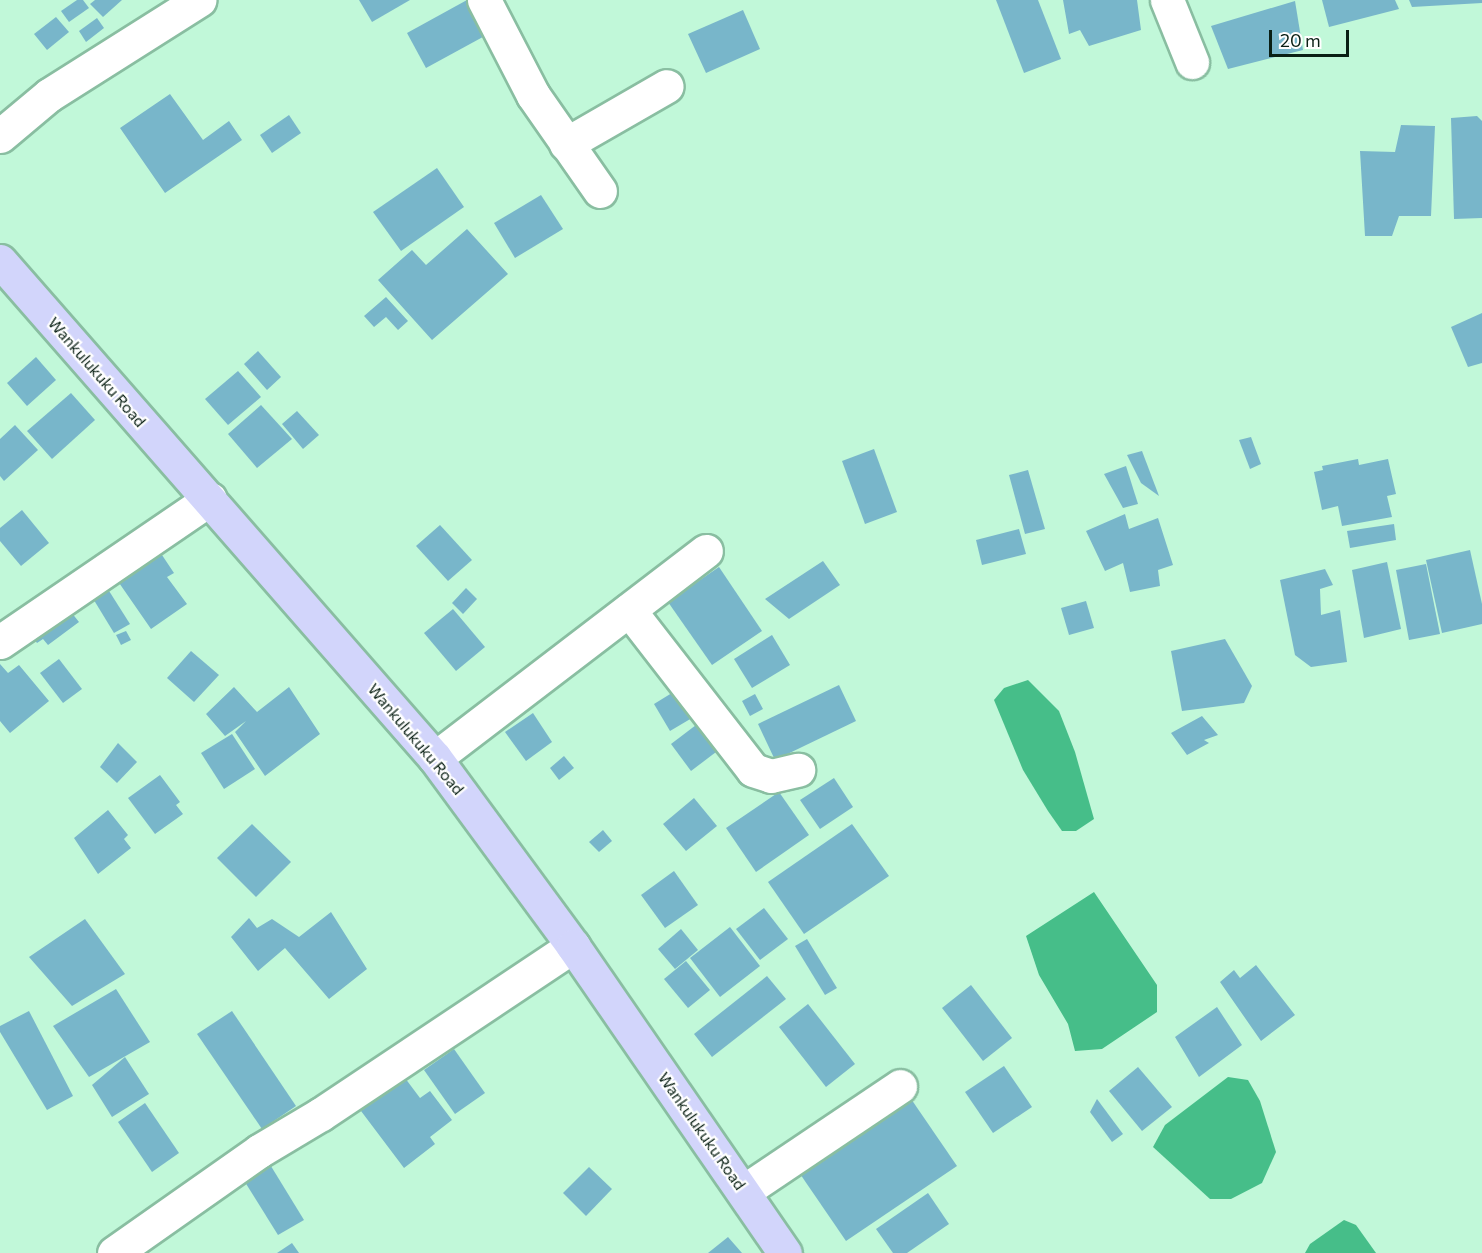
<!DOCTYPE html>
<style>
body{margin:0}
#map{position:relative;width:1482px;height:1253px;overflow:hidden;background:#c1f8d9;font-family:Commissioner,sans-serif}
div>[style]{position:absolute}
[style*='--x']{left:calc(var(--x)*1px);top:calc(var(--y)*1px);width:calc(var(--w)*1px);rotate:calc(var(--a)*1deg)}
.water>*{inset:0;background:#46be89}
.building>*{inset:0;background:#78b6ca}
.roads{filter:drop-shadow(2px 0 #89bea1) drop-shadow(-2px 0 #89bea1) drop-shadow(0 2px #89bea1) drop-shadow(0 -2px #89bea1)}
.minor>*{height:33px;margin:-16.5px;padding:0 16.5px;transform-origin:16.5px;border-radius:16.5px;background:#fff}
.major>*{height:33px;margin:-16.5px;padding:0 16.5px;transform-origin:16.5px;border-radius:16.5px;background:#d2d5fb}
span{translate:-50% -50%;white-space:nowrap;text-align:center;line-height:1.15;-webkit-text-stroke:4.5px #fff;paint-order:stroke}
.street-label{font-size:16px;color:#0a2015}
.scale{position:absolute;left:1269px;top:30px;width:80px;height:27px;box-sizing:border-box;border:3px solid #0a2015;border-top:0;padding-left:8px;font-size:18px;line-height:21px;white-space:nowrap;color:#0a2015;-webkit-text-stroke:4px #fff;paint-order:stroke}
</style>
<div id="map">
<div class="water">
<i style="clip-path:polygon(1028px 680px,1059px 711px,1075px 752px,1094px 819px,1076px 831px,1062px 831px,1048px 811px,1023px 770px,994px 700px,1004px 688px)"></i>
<i style="clip-path:polygon(1094px 892px,1157px 985px,1157px 1012px,1102px 1049px,1075px 1051px,1068px 1024px,1039px 975px,1026px 936px)"></i>
<i style="clip-path:polygon(1228px 1077px,1248px 1080px,1260px 1101px,1276px 1152px,1262px 1183px,1231px 1199px,1210px 1199px,1153px 1147px,1165px 1125px)"></i>
<i style="clip-path:polygon(1344px 1220px,1356px 1225px,1376px 1253px,1305px 1253px,1310px 1244px)"></i>
</div>
<div class="building">
<i style="clip-path:polygon(77px 0,83px 0,89px 8px,69px 22px,61px 11px)"></i>
<i style="clip-path:polygon(95px 0,122px 0,103px 17px,90px 4px)"></i>
<i style="clip-path:polygon(359px 0,410px 0,372px 22px)"></i>
<i style="clip-path:polygon(467px 0,474px 0,492px 32px,426px 68px,407px 33px)"></i>
<i style="clip-path:polygon(996px 0,1038px 0,1061px 59px,1024px 73px)"></i>
<i style="clip-path:polygon(1063px 0,1137px 0,1141px 30px,1089px 46px,1080px 30px,1069px 34px)"></i>
<i style="clip-path:polygon(1322px 0,1395px 0,1399px 9px,1329px 27px)"></i>
<i style="clip-path:polygon(1409px 0,1482px 0,1482px 3px,1412px 7px)"></i>
<i style="clip-path:polygon(1295px 1px,1303px 50px,1228px 69px,1211px 26px)"></i>
<i style="clip-path:polygon(743px 10px,760px 49px,706px 73px,688px 34px)"></i>
<i style="clip-path:polygon(56px 17px,69px 32px,47px 50px,34px 34px)"></i>
<i style="clip-path:polygon(97px 18px,104px 28px,86px 42px,79px 31px)"></i>
<i style="clip-path:polygon(170px 94px,203px 140px,229px 121px,242px 140px,165px 193px,120px 128px)"></i>
<i style="clip-path:polygon(289px 115px,301px 133px,272px 153px,260px 135px)"></i>
<i style="clip-path:polygon(1477px 116px,1482px 121px,1482px 218px,1454px 219px,1451px 118px)"></i>
<i style="clip-path:polygon(1401px 125px,1435px 126px,1431px 216px,1399px 216px,1392px 236px,1365px 236px,1360px 151px,1395px 152px)"></i>
<i style="clip-path:polygon(437px 168px,464px 207px,401px 251px,373px 212px)"></i>
<i style="clip-path:polygon(541px 195px,563px 229px,515px 258px,494px 223px)"></i>
<i style="clip-path:polygon(467px 229px,508px 274px,432px 340px,378px 280px,412px 250px,426px 265px)"></i>
<i style="clip-path:polygon(386px 297px,408px 321px,398px 330px,386px 317px,374px 327px,364px 316px)"></i>
<i style="clip-path:polygon(1482px 313px,1482px 363px,1468px 367px,1451px 327px)"></i>
<i style="clip-path:polygon(258px 351px,281px 377px,267px 390px,244px 364px)"></i>
<i style="clip-path:polygon(36px 357px,56px 380px,27px 406px,7px 383px)"></i>
<i style="clip-path:polygon(238px 371px,261px 397px,228px 425px,205px 399px)"></i>
<i style="clip-path:polygon(71px 393px,95px 420px,52px 459px,27px 431px)"></i>
<i style="clip-path:polygon(261px 405px,292px 439px,257px 468px,228px 434px)"></i>
<i style="clip-path:polygon(297px 411px,319px 435px,303px 449px,282px 424px)"></i>
<i style="clip-path:polygon(15px 425px,38px 450px,4px 481px,0 476px,0 439px)"></i>
<i style="clip-path:polygon(1251px 437px,1261px 464px,1250px 469px,1239px 440px)"></i>
<i style="clip-path:polygon(874px 449px,897px 512px,865px 524px,842px 461px)"></i>
<i style="clip-path:polygon(1142px 451px,1159px 496px,1141px 483px,1127px 455px)"></i>
<i style="clip-path:polygon(1358px 459px,1359px 465px,1388px 459px,1396px 494px,1387px 496px,1392px 517px,1342px 526px,1338px 506px,1322px 510px,1314px 472px,1323px 470px,1322px 466px)"></i>
<i style="clip-path:polygon(1126px 466px,1138px 504px,1123px 508px,1104px 474px)"></i>
<i style="clip-path:polygon(1028px 470px,1045px 529px,1025px 534px,1009px 475px)"></i>
<i style="clip-path:polygon(22px 510px,49px 543px,21px 566px,0 541px,0 528px)"></i>
<i style="clip-path:polygon(1125px 514px,1129px 529px,1158px 518px,1173px 565px,1158px 570px,1160px 586px,1130px 592px,1123px 563px,1105px 571px,1086px 531px)"></i>
<i style="clip-path:polygon(1394px 524px,1396px 540px,1350px 548px,1347px 531px)"></i>
<i style="clip-path:polygon(440px 525px,472px 560px,448px 581px,416px 546px)"></i>
<i style="clip-path:polygon(1019px 529px,1026px 554px,982px 565px,976px 540px)"></i>
<i style="clip-path:polygon(1470px 550px,1482px 604px,1482px 624px,1442px 633px,1426px 560px)"></i>
<i style="clip-path:polygon(160px 552px,174px 573px,167px 577px,187px 604px,151px 629px,115px 577px)"></i>
<i style="clip-path:polygon(823px 561px,840px 585px,789px 619px,765px 599px)"></i>
<i style="clip-path:polygon(1387px 562px,1401px 629px,1364px 638px,1352px 570px)"></i>
<i style="clip-path:polygon(1426px 564px,1440px 634px,1409px 640px,1396px 570px)"></i>
<i style="clip-path:polygon(719px 567px,762px 631px,712px 665px,668px 602px)"></i>
<i style="clip-path:polygon(1325px 569px,1333px 585px,1320px 589px,1321px 615px,1340px 610px,1347px 662px,1311px 667px,1295px 655px,1280px 580px)"></i>
<i style="clip-path:polygon(104px 583px,130px 624px,114px 633px,89px 592px)"></i>
<i style="clip-path:polygon(466px 588px,477px 599px,463px 614px,452px 603px)"></i>
<i style="clip-path:polygon(1086px 601px,1094px 628px,1069px 635px,1061px 608px)"></i>
<i style="clip-path:polygon(67px 607px,79px 622px,48px 645px,43px 639px,37px 643px,30px 634px)"></i>
<i style="clip-path:polygon(453px 609px,485px 647px,456px 671px,424px 633px)"></i>
<i style="clip-path:polygon(126px 631px,131px 640px,121px 645px,116px 635px)"></i>
<i style="clip-path:polygon(772px 635px,790px 665px,752px 688px,734px 659px)"></i>
<i style="clip-path:polygon(1225px 639px,1252px 686px,1244px 703px,1182px 711px,1171px 651px)"></i>
<i style="clip-path:polygon(191px 651px,219px 675px,194px 702px,167px 678px)"></i>
<i style="clip-path:polygon(59px 659px,82px 689px,63px 703px,40px 673px)"></i>
<i style="clip-path:polygon(0 664px,8px 673px,19px 665px,49px 701px,10px 733px,0 721px)"></i>
<i style="clip-path:polygon(839px 685px,856px 721px,775px 760px,758px 724px)"></i>
<i style="clip-path:polygon(234px 687px,257px 712px,289px 687px,320px 734px,265px 776px,235px 732px,246px 721px,225px 736px,206px 714px)"></i>
<i style="clip-path:polygon(680px 688px,697px 715px,670px 731px,654px 704px)"></i>
<i style="clip-path:polygon(755px 694px,763px 709px,750px 716px,742px 701px)"></i>
<i style="clip-path:polygon(533px 713px,552px 742px,526px 761px,505px 732px)"></i>
<i style="clip-path:polygon(1202px 716px,1218px 735px,1204px 740px,1209px 743px,1187px 755px,1171px 733px)"></i>
<i style="clip-path:polygon(700px 722px,720px 749px,691px 771px,671px 744px)"></i>
<i style="clip-path:polygon(232px 734px,255px 769px,224px 789px,201px 753px)"></i>
<i style="clip-path:polygon(118px 743px,137px 762px,117px 783px,100px 767px)"></i>
<i style="clip-path:polygon(564px 756px,574px 768px,559px 780px,550px 768px)"></i>
<i style="clip-path:polygon(160px 775px,180px 802px,176px 805px,183px 814px,155px 834px,128px 798px)"></i>
<i style="clip-path:polygon(834px 778px,853px 807px,820px 829px,800px 800px)"></i>
<i style="clip-path:polygon(779px 792px,809px 835px,756px 872px,726px 828px)"></i>
<i style="clip-path:polygon(694px 798px,717px 826px,686px 851px,663px 824px)"></i>
<i style="clip-path:polygon(108px 810px,128px 835px,124px 839px,131px 848px,98px 874px,74px 838px)"></i>
<i style="clip-path:polygon(252px 824px,291px 862px,256px 897px,217px 858px)"></i>
<i style="clip-path:polygon(852px 824px,889px 876px,804px 934px,768px 882px)"></i>
<i style="clip-path:polygon(603px 830px,612px 841px,599px 852px,589px 842px)"></i>
<i style="clip-path:polygon(674px 871px,698px 905px,665px 928px,641px 895px)"></i>
<i style="clip-path:polygon(764px 908px,788px 939px,760px 960px,736px 929px)"></i>
<i style="clip-path:polygon(331px 912px,367px 969px,329px 999px,285px 948px,258px 971px,231px 937px,249px 918px,257px 928px,272px 919px,299px 937px)"></i>
<i style="clip-path:polygon(85px 919px,125px 974px,72px 1006px,29px 957px)"></i>
<i style="clip-path:polygon(730px 927px,760px 966px,720px 997px,690px 958px)"></i>
<i style="clip-path:polygon(681px 929px,698px 950px,675px 969px,658px 949px)"></i>
<i style="clip-path:polygon(807px 939px,837px 988px,825px 995px,795px 946px)"></i>
<i style="clip-path:polygon(686px 961px,710px 990px,688px 1008px,664px 979px)"></i>
<i style="clip-path:polygon(1256px 965px,1295px 1015px,1261px 1041px,1220px 982px,1234px 970px,1240px 978px)"></i>
<i style="clip-path:polygon(767px 976px,786px 999px,712px 1057px,694px 1034px)"></i>
<i style="clip-path:polygon(971px 985px,1012px 1038px,983px 1061px,942px 1008px)"></i>
<i style="clip-path:polygon(116px 989px,150px 1042px,89px 1077px,53px 1026px)"></i>
<i style="clip-path:polygon(808px 1004px,855px 1064px,826px 1087px,779px 1027px)"></i>
<i style="clip-path:polygon(1217px 1007px,1242px 1045px,1199px 1077px,1175px 1037px)"></i>
<i style="clip-path:polygon(29px 1011px,73px 1096px,47px 1110px,0 1032px,0 1026px)"></i>
<i style="clip-path:polygon(232px 1011px,296px 1106px,262px 1129px,197px 1034px)"></i>
<i style="clip-path:polygon(454px 1049px,485px 1093px,455px 1114px,424px 1070px)"></i>
<i style="clip-path:polygon(125px 1057px,149px 1094px,112px 1117px,92px 1085px)"></i>
<i style="clip-path:polygon(1004px 1066px,1032px 1107px,993px 1133px,965px 1092px)"></i>
<i style="clip-path:polygon(1138px 1067px,1172px 1107px,1142px 1131px,1109px 1091px)"></i>
<i style="clip-path:polygon(405px 1078px,420px 1098px,430px 1091px,452px 1120px,430px 1137px,435px 1144px,404px 1168px,361px 1111px)"></i>
<i style="clip-path:polygon(907px 1093px,957px 1166px,846px 1241px,796px 1168px)"></i>
<i style="clip-path:polygon(1097px 1099px,1123px 1134px,1112px 1142px,1090px 1112px)"></i>
<i style="clip-path:polygon(145px 1103px,179px 1153px,152px 1172px,118px 1122px)"></i>
<i style="clip-path:polygon(266px 1158px,304px 1220px,278px 1235px,240px 1174px)"></i>
<i style="clip-path:polygon(589px 1167px,612px 1189px,586px 1216px,563px 1193px)"></i>
<i style="clip-path:polygon(928px 1193px,949px 1224px,907px 1253px,893px 1253px,876px 1229px)"></i>
<i style="clip-path:polygon(728px 1237px,742px 1253px,708px 1253px)"></i>
<i style="clip-path:polygon(292px 1243px,299px 1253px,277px 1253px)"></i>
</div>
<div class="roads">
<div class="minor">
<i style="--x:484;--y:0;--w:107;--a:62.7"></i>
<i style="--x:533;--y:95;--w:117;--a:55.1"></i>
<i style="--x:1167;--y:0;--w:67;--a:68"></i>
<i style="--x:0;--y:136;--w:64;--a:-39.9"></i>
<i style="--x:49;--y:95;--w:178;--a:-32.3"></i>
<i style="--x:566;--y:144;--w:116;--a:-29.9"></i>
<i style="--x:629;--y:610;--w:202;--a:52.2"></i>
<i style="--x:753;--y:770;--w:19;--a:18"></i>
<i style="--x:771;--y:776;--w:28;--a:-13"></i>
<i style="--x:0;--y:642;--w:254;--a:-34.3"></i>
<i style="--x:435;--y:758;--w:341;--a:-37.4"></i>
<i style="--x:744;--y:1191;--w:188;--a:-33.9"></i>
<i style="--x:114;--y:1253;--w:177;--a:-35.1"></i>
<i style="--x:259;--y:1151;--w:72;--a:-30.8"></i>
<i style="--x:321;--y:1114;--w:303;--a:-33.7"></i>
</div>
<div class="major">
<i style="--x:0;--y:261;--w:660;--a:48.81"></i>
<i style="--x:435;--y:758;--w:233;--a:53.7"></i>
<i style="--x:573;--y:946;--w:373;--a:55.4"></i>
</div>
</div>
<div class="street-label">
<span style="left:97px;top:372px;rotate:49deg">Wankulukuku Road</span>
<span style="left:416px;top:739px;rotate:50deg">Wankulukuku Road</span>
<span style="left:702px;top:1131px;rotate:55deg">Wankulukuku Road</span>
</div>
<div class="scale">20 m</div>
</div>
